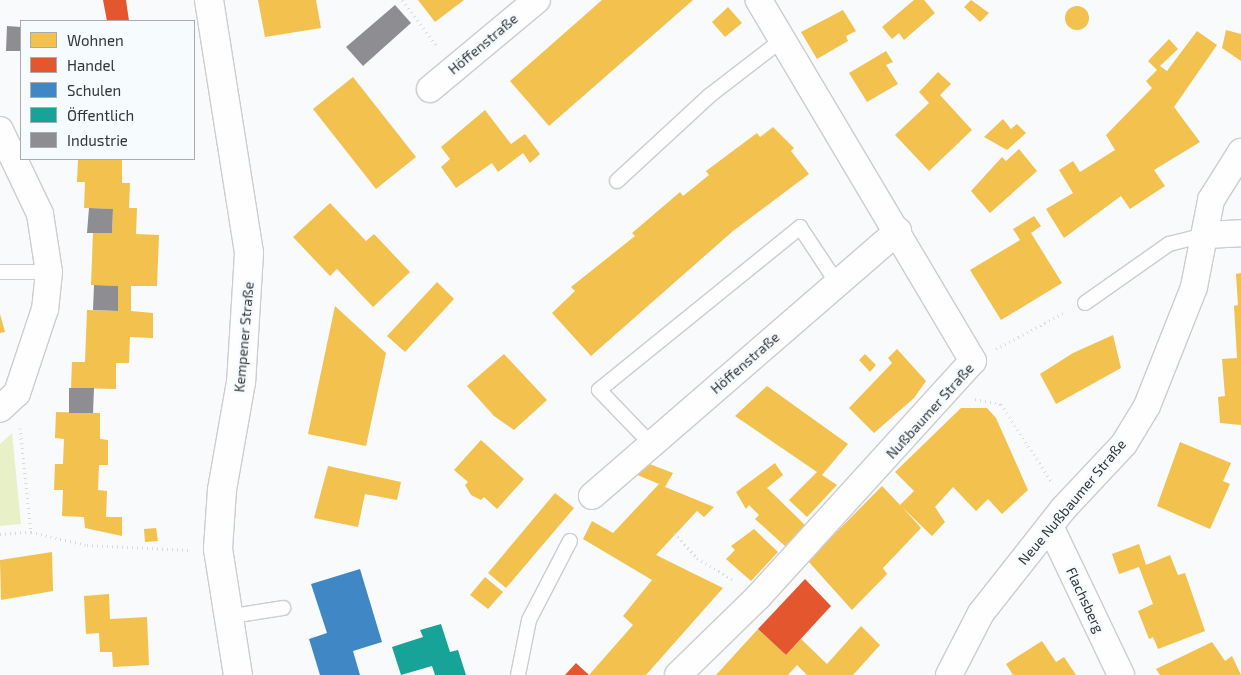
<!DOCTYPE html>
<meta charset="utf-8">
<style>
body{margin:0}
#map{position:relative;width:1241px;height:675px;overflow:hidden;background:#f8fafc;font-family:"Exo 2",sans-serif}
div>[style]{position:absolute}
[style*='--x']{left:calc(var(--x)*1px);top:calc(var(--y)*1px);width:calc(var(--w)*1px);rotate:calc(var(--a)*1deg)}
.green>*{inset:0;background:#e8f0c8}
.homes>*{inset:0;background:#f2c14e}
.round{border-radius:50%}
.shops>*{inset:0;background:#e4572e}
.schools>*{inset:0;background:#3f88c5}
.public>*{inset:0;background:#17a398}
.industry>*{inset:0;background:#8d8d92}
.path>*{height:3px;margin-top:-1.5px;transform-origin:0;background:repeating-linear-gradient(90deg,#d8d9d9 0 1px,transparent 0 5px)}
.roads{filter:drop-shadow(1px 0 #cbcdcf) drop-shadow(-1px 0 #cbcdcf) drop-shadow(0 1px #cbcdcf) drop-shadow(0 -1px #cbcdcf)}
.lane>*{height:14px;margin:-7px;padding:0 7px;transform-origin:7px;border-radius:7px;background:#fefeff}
.street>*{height:26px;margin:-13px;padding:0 13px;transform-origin:13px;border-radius:13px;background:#fefeff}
.secondary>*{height:28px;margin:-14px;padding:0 14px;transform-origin:14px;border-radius:14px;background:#fefeff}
span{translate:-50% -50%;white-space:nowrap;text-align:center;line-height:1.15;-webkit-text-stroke:5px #f6fbfe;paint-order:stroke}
.street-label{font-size:14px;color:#323537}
.legend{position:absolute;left:20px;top:20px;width:175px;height:140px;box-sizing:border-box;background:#f6fbfe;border:1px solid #a8acae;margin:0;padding:6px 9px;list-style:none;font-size:15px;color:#323537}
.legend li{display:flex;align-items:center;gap:10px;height:25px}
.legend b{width:25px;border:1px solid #a8acae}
</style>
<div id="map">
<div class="green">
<i style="clip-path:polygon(12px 433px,21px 524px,0 526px,0 444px)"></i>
</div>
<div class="homes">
<i style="clip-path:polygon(258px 0,316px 0,321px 28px,265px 37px)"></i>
<i style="clip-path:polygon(418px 0,464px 0,435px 22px)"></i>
<i style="clip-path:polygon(602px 0,693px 0,549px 126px,510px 81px)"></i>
<i style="clip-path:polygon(914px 0,924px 0,935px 13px,904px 40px,899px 33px,892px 39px,882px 27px)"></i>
<i style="clip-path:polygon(971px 0,989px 13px,980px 22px,964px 7px)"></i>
<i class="round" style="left:1065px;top:6px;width:24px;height:24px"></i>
<i style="clip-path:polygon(728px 7px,742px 23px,725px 37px,712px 22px)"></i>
<i style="clip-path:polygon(843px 10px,856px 31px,846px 36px,848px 41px,817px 59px,801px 32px)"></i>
<i style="clip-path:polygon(1226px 30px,1241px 34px,1241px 61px,1222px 48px)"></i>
<i style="clip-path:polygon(1197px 31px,1217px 45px,1174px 107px,1200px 142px,1154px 170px,1165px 186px,1130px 209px,1121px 196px,1064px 238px,1046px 209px,1073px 193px,1059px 170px,1073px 161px,1080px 172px,1115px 150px,1106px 135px,1152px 88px,1146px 81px,1157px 70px,1148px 61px,1169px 39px,1178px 49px,1160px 66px,1167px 71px)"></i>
<i style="clip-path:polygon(886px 51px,893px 62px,886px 65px,898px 84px,867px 102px,849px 73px)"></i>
<i style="clip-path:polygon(938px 72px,951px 84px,940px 95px,972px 130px,929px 171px,895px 135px,929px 103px,919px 92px)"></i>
<i style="clip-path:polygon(353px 77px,416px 157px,376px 189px,313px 109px)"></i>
<i style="clip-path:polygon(485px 110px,511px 144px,525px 134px,540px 154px,530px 163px,523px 153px,498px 172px,492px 163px,456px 188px,441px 167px,450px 159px,441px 147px)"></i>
<i style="clip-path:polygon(1003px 119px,1011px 129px,1017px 124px,1026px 133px,1007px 150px,984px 137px)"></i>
<i style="clip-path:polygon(773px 127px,794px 148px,791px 151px,809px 174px,733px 231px,591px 356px,552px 313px,575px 291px,571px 287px,635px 236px,632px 233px,680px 192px,683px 196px,709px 175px,706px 171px,757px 133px,760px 137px)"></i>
<i style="clip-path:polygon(1019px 149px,1037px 171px,990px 213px,971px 191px,1002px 157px,1006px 161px)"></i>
<i style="clip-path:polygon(78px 159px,122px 159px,122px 183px,130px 183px,129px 208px,137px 208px,136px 234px,159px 235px,157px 286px,131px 286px,131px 311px,153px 313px,153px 338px,130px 337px,129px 363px,116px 363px,116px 389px,71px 388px,72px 362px,85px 362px,87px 310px,118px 311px,118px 286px,91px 285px,93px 233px,112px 233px,113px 209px,84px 208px,85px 182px,77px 182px)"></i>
<i style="clip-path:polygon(330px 203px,366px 241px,374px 234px,410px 272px,373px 307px,337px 269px,330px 276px,293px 237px)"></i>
<i style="clip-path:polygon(1034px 216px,1041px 226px,1031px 233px,1062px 283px,1001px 320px,970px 270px,1020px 240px,1013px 229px)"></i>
<i style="clip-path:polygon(1241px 273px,1241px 425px,1220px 423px,1218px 397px,1225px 396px,1222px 359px,1237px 358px,1234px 306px,1238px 305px,1236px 274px)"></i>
<i style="clip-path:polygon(437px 282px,454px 299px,405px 352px,387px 336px)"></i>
<i style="clip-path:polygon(335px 306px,386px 353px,366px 446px,308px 434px)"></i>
<i style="clip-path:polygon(0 314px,5px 332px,0 333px)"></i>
<i style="clip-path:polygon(1113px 335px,1121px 368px,1056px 404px,1040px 374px,1073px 353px)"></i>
<i style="clip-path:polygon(897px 349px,926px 381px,914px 398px,874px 433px,849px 408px,892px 363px,888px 358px)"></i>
<i style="clip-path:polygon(504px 354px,547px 400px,514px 430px,494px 416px,467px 386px)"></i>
<i style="clip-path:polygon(865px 354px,876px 365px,870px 372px,859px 360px)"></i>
<i style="clip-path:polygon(767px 386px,848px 444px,822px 475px,837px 485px,807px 517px,789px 500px,817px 472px,735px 416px)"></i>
<i style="clip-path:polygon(961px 408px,987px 408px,996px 418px,1028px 490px,1002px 514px,988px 499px,976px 511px,953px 487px,935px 507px,945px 522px,932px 536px,902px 507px,921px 528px,883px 568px,887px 574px,852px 610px,808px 561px,882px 486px,900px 505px,914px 491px,895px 472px)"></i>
<i style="clip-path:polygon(56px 412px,100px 413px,100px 439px,108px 440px,108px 465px,99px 465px,98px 490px,107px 491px,106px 517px,122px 517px,122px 536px,85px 528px,84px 517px,62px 516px,63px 490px,54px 490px,55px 464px,63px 464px,64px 439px,55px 438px)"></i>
<i style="clip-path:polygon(481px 440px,524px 479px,497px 509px,484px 497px,481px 500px,471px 495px,465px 485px,468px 482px,454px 470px)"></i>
<i style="clip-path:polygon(1180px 442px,1231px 463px,1223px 481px,1230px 484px,1210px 529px,1157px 506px)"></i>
<i style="clip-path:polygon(647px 463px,673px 473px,665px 487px,714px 507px,704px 517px,697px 511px,656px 555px,723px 588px,646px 675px,589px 675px,633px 625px,623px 616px,652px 580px,583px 539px,592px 521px,613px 533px,659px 484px,635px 474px)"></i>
<i style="clip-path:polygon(775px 463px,783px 475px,767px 488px,805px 525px,785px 546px,755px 519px,759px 515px,749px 505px,746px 509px,736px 492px)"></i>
<i style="clip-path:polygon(328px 466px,401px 482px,397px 500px,365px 494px,358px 527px,314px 518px)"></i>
<i style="clip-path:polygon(555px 493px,574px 508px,506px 588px,488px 573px)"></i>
<i style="clip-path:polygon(156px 528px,158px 541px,145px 542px,144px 529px)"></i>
<i style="clip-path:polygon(754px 529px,778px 552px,751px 581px,726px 559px,735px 550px,731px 546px)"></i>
<i style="clip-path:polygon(1139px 544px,1146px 565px,1170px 555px,1178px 575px,1185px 573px,1205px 631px,1158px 649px,1153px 637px,1149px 639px,1138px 611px,1153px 604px,1139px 567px,1119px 574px,1112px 554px)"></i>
<i style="clip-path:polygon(52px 552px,53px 591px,1px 600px,0 560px)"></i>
<i style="clip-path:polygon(485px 577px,503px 592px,488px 609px,470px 595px)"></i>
<i style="clip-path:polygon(109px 594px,110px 619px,147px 617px,149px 665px,113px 667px,112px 652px,100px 652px,99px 633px,86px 634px,84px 596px)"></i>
<i style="clip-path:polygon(861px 626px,880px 645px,853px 675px,807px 675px,797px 665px,788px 675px,716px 675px,758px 629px,786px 655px,801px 639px,827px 664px)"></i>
<i style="clip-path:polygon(1042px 641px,1056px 662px,1064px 657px,1076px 675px,1013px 675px,1006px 664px)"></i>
<i style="clip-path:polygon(1212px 642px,1225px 661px,1232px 656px,1241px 675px,1160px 675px,1156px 669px)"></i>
</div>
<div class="shops">
<i style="clip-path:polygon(103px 0,126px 0,129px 21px,107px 21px)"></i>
<i style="clip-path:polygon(805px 579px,831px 606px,786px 655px,758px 629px)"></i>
<i style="clip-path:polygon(576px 663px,589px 675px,565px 675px)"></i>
</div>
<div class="schools">
<i style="clip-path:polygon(360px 569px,382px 642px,353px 651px,360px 675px,320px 675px,309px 639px,327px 633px,311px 584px)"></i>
</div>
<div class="public">
<i style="clip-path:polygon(441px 624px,450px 652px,458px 650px,466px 675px,435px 675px,432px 666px,401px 675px,392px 647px,423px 637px,420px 630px)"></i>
</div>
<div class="industry">
<i style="clip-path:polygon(395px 5px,411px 23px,363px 66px,346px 47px)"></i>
<i style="clip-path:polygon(7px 26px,21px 27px,21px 51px,6px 51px)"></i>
<i style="clip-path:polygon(89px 208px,113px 209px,112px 233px,87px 233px)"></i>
<i style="clip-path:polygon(94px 285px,118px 286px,118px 311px,93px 310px)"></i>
<i style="clip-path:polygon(69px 388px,94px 388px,93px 413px,69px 413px)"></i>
</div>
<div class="path">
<i style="--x:402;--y:0;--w:60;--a:53.1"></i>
<i style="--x:996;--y:349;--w:78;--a:-28.2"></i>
<i style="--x:975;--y:399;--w:26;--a:11"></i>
<i style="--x:1001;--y:404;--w:92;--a:57"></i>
<i style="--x:20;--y:428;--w:105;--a:84"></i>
<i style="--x:674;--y:533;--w:34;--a:47"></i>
<i style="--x:697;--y:558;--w:44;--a:31.2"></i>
<i style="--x:0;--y:534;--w:31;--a:-4"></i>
<i style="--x:31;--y:532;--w:57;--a:13.1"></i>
<i style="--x:87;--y:545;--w:103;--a:2.8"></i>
</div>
<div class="roads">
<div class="lane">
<i style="--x:617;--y:181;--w:125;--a:-42.7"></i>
<i style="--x:709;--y:96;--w:93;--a:-37.6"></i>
<i style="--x:0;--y:272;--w:49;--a:0"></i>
<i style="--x:1085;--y:303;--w:103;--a:-35.1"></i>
<i style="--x:1169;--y:244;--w:38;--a:-14"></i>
<i style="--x:651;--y:444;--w:75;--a:-133.9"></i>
<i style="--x:599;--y:390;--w:259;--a:-39"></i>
<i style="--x:800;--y:227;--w:67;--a:56.5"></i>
<i style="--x:226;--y:617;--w:58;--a:-9"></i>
<i style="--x:518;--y:675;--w:56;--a:-78.7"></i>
<i style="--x:529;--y:620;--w:89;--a:-62.6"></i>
</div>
<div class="street">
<i style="--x:430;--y:89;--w:139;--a:-39.8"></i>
<i style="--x:0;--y:130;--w:93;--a:64.5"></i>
<i style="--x:40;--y:214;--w:59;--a:81.2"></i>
<i style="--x:49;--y:272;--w:37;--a:96"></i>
<i style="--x:45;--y:309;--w:89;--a:108.4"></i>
<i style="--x:17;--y:393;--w:23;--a:137"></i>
<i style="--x:1206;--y:235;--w:35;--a:-3"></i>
<i style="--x:592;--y:496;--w:405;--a:-40.9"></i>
<i style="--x:1050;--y:526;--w:165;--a:64.5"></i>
<i style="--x:678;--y:675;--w:112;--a:-44.3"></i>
<i style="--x:758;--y:597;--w:319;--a:-47.7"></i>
<i style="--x:973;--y:361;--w:420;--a:-120.7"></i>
<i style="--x:949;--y:675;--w:70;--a:-62.7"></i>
<i style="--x:981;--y:613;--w:132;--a:-51.7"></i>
<i style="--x:1063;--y:509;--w:89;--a:-46.8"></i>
<i style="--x:1124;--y:444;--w:44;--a:-58.8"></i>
<i style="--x:1147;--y:406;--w:128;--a:-68.4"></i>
<i style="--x:1194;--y:287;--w:89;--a:-78.9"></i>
<i style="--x:1211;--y:200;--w:57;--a:-58"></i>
</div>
<div class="secondary">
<i style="--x:209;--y:0;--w:256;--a:81"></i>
<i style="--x:249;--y:253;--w:129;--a:93.5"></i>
<i style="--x:241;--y:382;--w:110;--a:100"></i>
<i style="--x:222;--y:490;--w:59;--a:93.9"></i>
<i style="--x:218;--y:549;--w:128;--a:81"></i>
</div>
</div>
<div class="street-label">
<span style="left:483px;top:44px;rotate:-40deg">Höffenstraße</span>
<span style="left:244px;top:337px;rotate:-85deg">Kempener Straße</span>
<span style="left:745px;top:363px;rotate:-41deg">Höffenstraße</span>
<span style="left:930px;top:411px;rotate:-48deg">Nußbaumer Straße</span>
<span style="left:1072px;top:502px;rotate:-50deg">Neue Nußbaumer Straße</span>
<span style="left:1085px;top:600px;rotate:65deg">Flachsberg</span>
</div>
<ul class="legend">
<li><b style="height:14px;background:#f2c14e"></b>Wohnen</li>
<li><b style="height:14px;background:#e4572e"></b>Handel</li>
<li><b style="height:14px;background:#3f88c5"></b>Schulen</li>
<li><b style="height:14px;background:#17a398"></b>Öffentlich</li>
<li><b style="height:14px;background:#8d8d92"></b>Industrie</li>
</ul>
</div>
